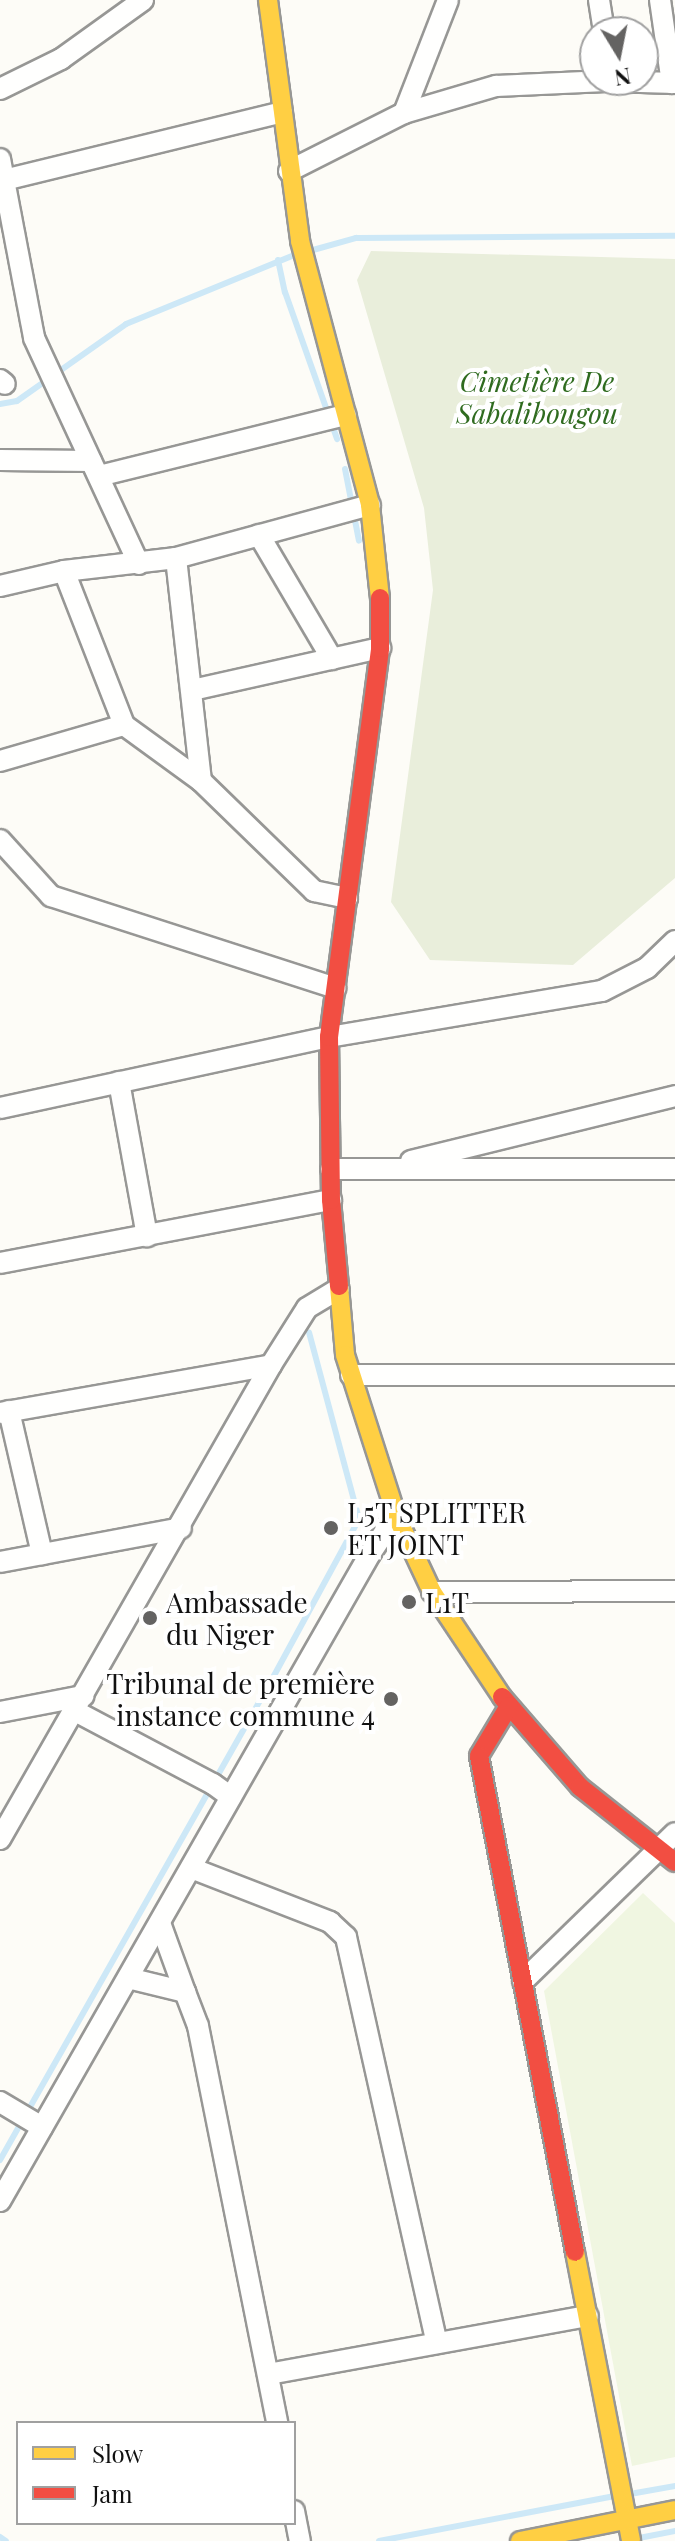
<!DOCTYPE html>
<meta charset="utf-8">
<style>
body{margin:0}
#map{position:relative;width:675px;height:2541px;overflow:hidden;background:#fdfcf7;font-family:"Playfair Display",serif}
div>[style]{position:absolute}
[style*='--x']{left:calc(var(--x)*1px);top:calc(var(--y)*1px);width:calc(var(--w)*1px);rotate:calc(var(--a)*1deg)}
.cemetery>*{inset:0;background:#e9eedb}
.pitch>*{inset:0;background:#f0f6e1}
.stream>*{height:6px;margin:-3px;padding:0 3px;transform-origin:3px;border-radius:3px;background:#cde8f7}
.roads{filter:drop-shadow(2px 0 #979795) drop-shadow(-2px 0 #979795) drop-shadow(0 2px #979795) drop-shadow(0 -2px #979795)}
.street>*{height:20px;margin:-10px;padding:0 10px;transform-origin:10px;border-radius:10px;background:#fffffe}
.slow>*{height:18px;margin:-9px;padding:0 9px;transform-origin:9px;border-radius:9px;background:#ffcf43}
.jam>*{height:18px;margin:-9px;padding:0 9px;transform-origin:9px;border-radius:9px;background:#f24e42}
.dots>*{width:22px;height:22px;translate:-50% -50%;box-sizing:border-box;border:4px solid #fff;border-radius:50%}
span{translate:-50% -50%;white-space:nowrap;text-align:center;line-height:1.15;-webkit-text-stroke:8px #fff;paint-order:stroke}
.park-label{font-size:28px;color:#2f6b1f;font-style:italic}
.poi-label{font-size:28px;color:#111}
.left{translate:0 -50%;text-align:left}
.right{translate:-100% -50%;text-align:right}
.legend{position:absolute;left:16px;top:2421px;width:280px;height:104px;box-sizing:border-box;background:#fff;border:2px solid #a0a0a0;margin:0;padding:10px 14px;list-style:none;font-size:24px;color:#111}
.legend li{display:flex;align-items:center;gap:16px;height:40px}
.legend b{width:40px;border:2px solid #a0a0a0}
.north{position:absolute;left:579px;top:16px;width:80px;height:80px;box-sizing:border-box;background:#fff;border:2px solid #a0a0a0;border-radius:50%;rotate:170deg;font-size:22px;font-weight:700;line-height:32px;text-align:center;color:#111}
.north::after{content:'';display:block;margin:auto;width:28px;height:36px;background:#646362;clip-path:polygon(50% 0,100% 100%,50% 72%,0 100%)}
</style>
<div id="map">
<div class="cemetery">
<i style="clip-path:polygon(371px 251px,675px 259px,675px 878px,573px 965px,430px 960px,391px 902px,433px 590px,424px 508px,357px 280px)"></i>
</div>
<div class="pitch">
<i style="clip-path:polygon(643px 1893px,675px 1923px,675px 2457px,632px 2466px,544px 1991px)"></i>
</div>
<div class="stream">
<i style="--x:313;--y:250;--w:45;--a:-15.6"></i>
<i style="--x:356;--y:238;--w:319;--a:-0.4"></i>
<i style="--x:278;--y:260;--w:33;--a:78"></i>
<i style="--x:285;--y:292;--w:156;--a:70.5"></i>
<i style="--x:0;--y:404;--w:17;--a:-10"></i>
<i style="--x:17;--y:401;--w:133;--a:-35.2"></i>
<i style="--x:126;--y:324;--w:182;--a:-22.3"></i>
<i style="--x:345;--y:469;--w:73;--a:79"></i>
<i style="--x:0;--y:2160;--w:548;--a:-60.49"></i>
<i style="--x:270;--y:1683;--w:187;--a:-61.5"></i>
<i style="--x:359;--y:1519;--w:193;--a:-105"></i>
<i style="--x:630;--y:2494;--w:46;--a:-10.1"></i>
<i style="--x:0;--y:2537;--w:7;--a:34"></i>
<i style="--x:639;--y:2538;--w:37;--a:-11"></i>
<i style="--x:379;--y:2541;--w:240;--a:-10.8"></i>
</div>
<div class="roads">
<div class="street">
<i style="--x:599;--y:0;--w:32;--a:81"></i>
<i style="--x:660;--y:0;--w:84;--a:81.8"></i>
<i style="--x:0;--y:89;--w:68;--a:-26.2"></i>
<i style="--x:61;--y:59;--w:101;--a:-35.7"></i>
<i style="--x:404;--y:113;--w:96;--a:-16.4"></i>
<i style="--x:496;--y:86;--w:110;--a:-2.6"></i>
<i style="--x:606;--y:81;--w:69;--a:1.7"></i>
<i style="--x:0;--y:159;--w:182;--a:79.2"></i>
<i style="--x:34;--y:338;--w:249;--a:65.1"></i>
<i style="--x:289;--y:171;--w:129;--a:-26.8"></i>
<i style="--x:404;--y:113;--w:121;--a:-68.7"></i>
<i style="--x:4;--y:180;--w:286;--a:-13.7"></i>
<i style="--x:0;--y:380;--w:6;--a:39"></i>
<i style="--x:0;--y:460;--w:91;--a:0.6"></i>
<i style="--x:99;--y:476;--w:254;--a:-13.9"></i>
<i style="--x:259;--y:535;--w:144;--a:59.5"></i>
<i style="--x:176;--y:558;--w:224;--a:83.6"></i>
<i style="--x:64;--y:571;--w:165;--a:68.7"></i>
<i style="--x:124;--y:725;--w:95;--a:36"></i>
<i style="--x:201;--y:781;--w:158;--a:44.2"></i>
<i style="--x:314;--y:891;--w:34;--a:12"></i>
<i style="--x:0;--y:586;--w:66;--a:-13.2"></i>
<i style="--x:64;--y:571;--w:113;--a:-6.6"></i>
<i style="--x:176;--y:558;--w:201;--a:-15.3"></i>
<i style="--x:192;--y:690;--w:193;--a:-12.6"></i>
<i style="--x:0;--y:761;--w:129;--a:-16.2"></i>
<i style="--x:0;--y:840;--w:76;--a:47.7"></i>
<i style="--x:51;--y:896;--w:299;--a:17.9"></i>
<i style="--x:119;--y:1082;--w:157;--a:79.7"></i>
<i style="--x:0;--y:1108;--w:337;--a:-12.2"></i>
<i style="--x:329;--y:1037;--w:277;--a:-9.6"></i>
<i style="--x:602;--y:991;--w:51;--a:-27.1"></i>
<i style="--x:647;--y:968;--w:39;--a:-44"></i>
<i style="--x:411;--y:1161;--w:272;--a:-13.8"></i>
<i style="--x:331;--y:1169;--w:344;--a:0"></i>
<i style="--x:0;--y:1263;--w:337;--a:-10.8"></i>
<i style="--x:351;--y:1375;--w:324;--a:0"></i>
<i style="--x:9;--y:1411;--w:147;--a:77"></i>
<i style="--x:0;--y:1413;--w:275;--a:-10"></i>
<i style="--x:0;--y:1562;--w:184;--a:-10.6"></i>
<i style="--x:432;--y:1592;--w:243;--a:-0.2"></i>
<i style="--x:75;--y:1711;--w:156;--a:27.9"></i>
<i style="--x:213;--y:1784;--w:22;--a:36"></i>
<i style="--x:0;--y:1712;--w:85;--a:-10.9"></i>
<i style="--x:0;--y:1839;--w:546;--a:-60.24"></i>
<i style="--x:271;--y:1365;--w:67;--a:-57.7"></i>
<i style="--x:307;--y:1308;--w:37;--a:-31"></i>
<i style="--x:191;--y:1868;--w:149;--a:21.2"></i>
<i style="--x:330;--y:1922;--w:22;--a:43"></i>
<i style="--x:346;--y:1937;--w:416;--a:77.4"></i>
<i style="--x:160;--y:1923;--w:73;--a:70.1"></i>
<i style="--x:128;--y:1978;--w:59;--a:13.8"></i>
<i style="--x:185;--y:1992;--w:36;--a:69"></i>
<i style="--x:198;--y:2026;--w:405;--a:78.7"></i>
<i style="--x:523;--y:1981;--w:212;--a:-44.2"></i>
<i style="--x:0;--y:2102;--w:49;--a:30.8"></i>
<i style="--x:0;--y:2201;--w:745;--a:-60.24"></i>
<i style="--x:370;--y:1554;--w:47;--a:-56.3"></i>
<i style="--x:268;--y:2374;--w:325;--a:-10.3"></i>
<i style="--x:294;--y:2511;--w:31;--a:79"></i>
</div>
<div class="slow">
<i style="--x:268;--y:0;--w:243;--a:82.4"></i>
<i style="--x:300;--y:241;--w:273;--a:75.1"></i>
<i style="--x:370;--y:505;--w:94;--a:83.9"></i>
<i style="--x:339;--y:1286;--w:69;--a:85"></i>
<i style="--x:345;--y:1355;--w:168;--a:72.3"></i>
<i style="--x:396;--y:1515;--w:85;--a:64.9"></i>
<i style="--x:432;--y:1592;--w:126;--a:56.3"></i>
<i style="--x:575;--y:2252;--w:294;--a:79"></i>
<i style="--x:520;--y:2541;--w:158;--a:-11.3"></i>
</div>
<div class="jam">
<i style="--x:339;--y:1286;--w:86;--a:-95.3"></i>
<i style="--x:331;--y:1200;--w:163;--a:-90.7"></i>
<i style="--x:329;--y:1037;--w:392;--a:-82.5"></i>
<i style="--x:380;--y:648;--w:50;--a:-90"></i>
<i style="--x:502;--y:1697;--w:119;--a:49.1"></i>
<i style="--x:580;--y:1787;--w:121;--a:38.3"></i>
<i style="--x:509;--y:1706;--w:58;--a:121"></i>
<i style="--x:479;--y:1756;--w:505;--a:79.05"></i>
</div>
</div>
<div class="dots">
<i style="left:331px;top:1528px;background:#646362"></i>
<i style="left:409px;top:1602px;background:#646362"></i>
<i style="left:150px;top:1618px;background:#646362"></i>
<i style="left:391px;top:1699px;background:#646362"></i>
</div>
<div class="park-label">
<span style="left:537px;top:397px">Cimetière De<br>Sabalibougou</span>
</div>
<div class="poi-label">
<span class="left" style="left:347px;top:1528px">L5T SPLITTER<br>ET JOINT</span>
<span class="left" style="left:166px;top:1618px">Ambassade<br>du Niger</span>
<span class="left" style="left:425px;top:1602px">L1T</span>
<span class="right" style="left:375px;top:1699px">Tribunal de première<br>instance commune 4</span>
</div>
<ul class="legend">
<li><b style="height:10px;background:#ffcf43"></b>Slow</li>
<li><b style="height:10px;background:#f24e42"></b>Jam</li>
</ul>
<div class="north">N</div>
</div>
